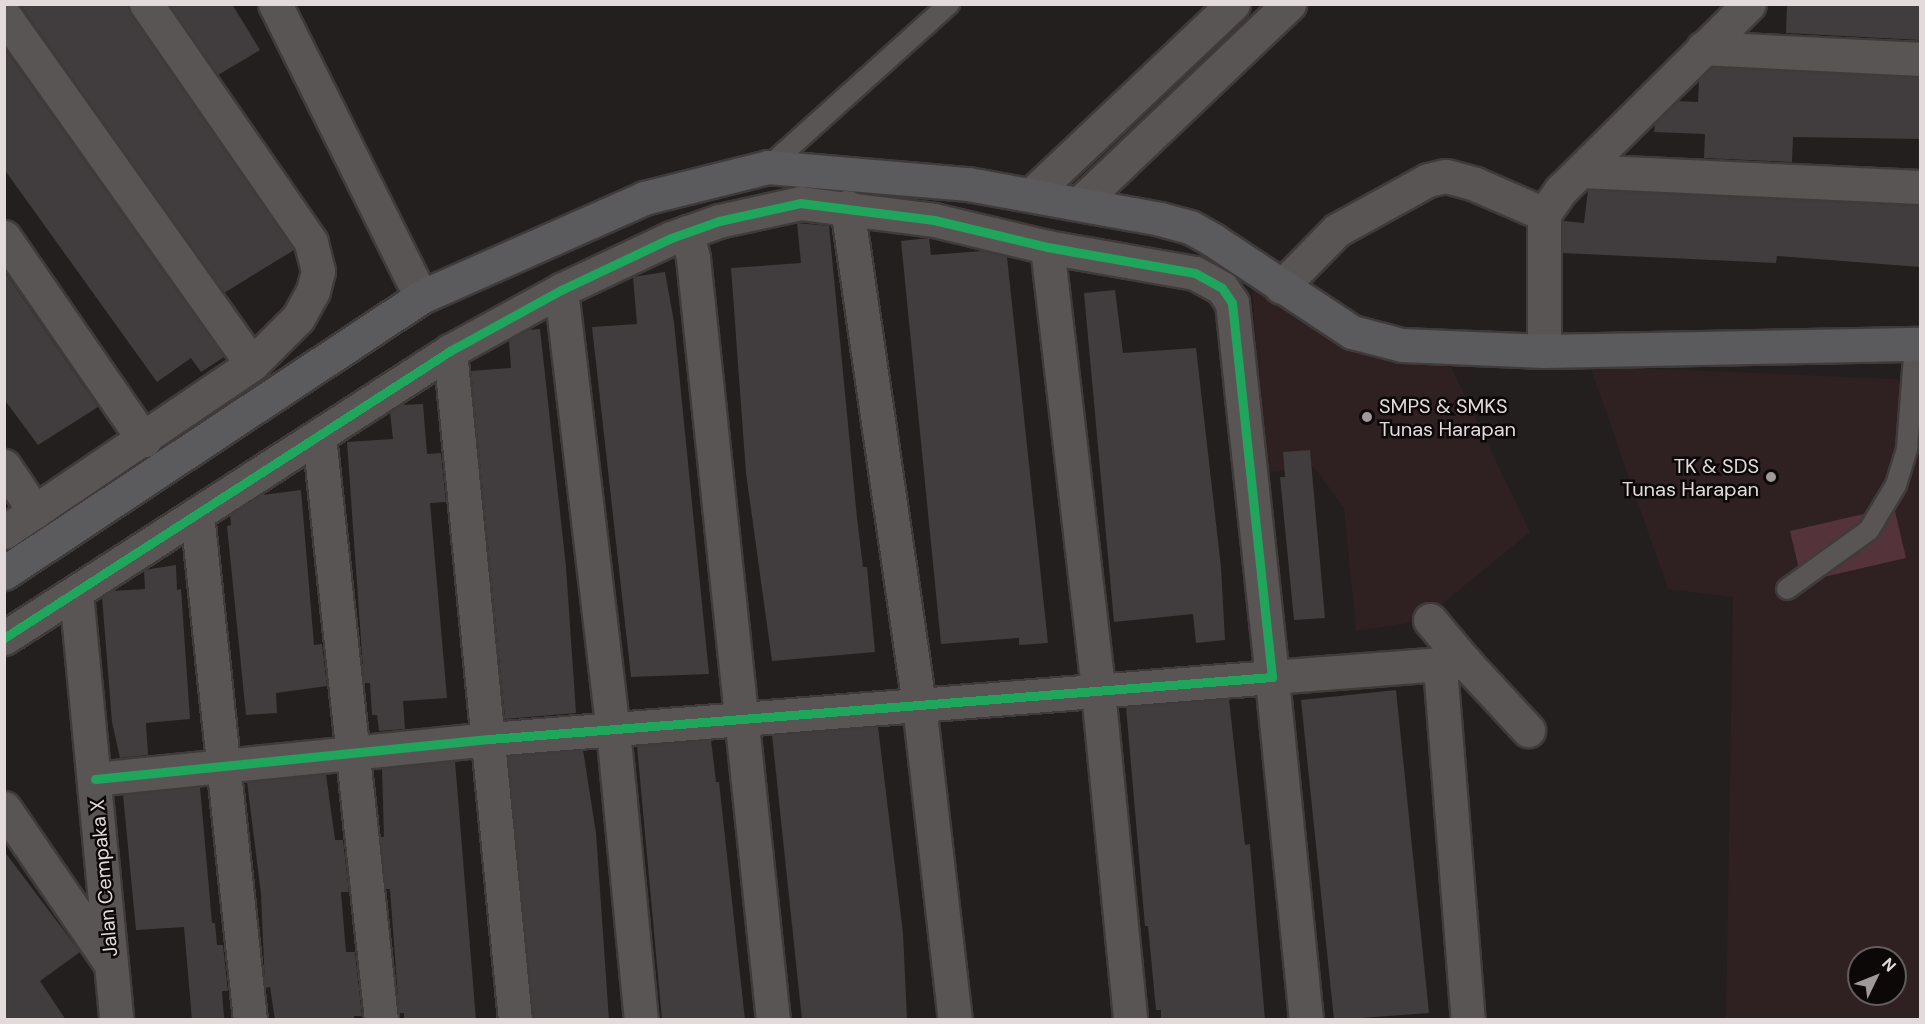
<!DOCTYPE html>
<style>
body{margin:0}
#map{position:relative;width:1925px;height:1024px;overflow:hidden;background:#241f1f;font-family:"DM Sans",sans-serif}
div>[style]{position:absolute}
[style*='--x']{left:calc(var(--x)*1px);top:calc(var(--y)*1px);width:calc(var(--w)*1px);rotate:calc(var(--a)*1deg)}
.built>*{inset:0;background:#2f2022}
.green>*{inset:0;background:#55333a}
.building>*{inset:0;background:#413c3d}
.roads{filter:drop-shadow(2px 0 #403b3b) drop-shadow(-2px 0 #403b3b) drop-shadow(0 2px #403b3b) drop-shadow(0 -2px #403b3b)}
.lane>*{height:20px;margin:-10px;padding:0 10px;transform-origin:10px;border-radius:10px;background:#5a5555}
.street>*{height:33px;margin:-16.5px;padding:0 16.5px;transform-origin:16.5px;border-radius:16.5px;background:#5a5555}
.secondary>*{height:33px;margin:-16.5px;padding:0 16.5px;transform-origin:16.5px;border-radius:16.5px;background:#5b5a5c}
.cycleway>*{height:9px;margin:-4.5px;padding:0 4.5px;transform-origin:4.5px;border-radius:4.5px;background:#20a55d}
.dots>*{width:16px;height:16px;translate:-50% -50%;box-sizing:border-box;border:3px solid #0c0808;border-radius:50%}
span{translate:-50% -50%;white-space:nowrap;text-align:center;line-height:1.15;-webkit-text-stroke:5px #0c0808;paint-order:stroke}
.poi-label{font-size:20px;color:#e2dadb}
.left{translate:0 -50%;text-align:left}
.right{translate:-100% -50%;text-align:right}
.street-label{font-size:20px;color:#e2dadb}
.frame{position:absolute;inset:0;border:6px solid #e2dadb;pointer-events:none}
.north{position:absolute;left:1847px;top:946px;width:60px;height:60px;box-sizing:border-box;background:#0c0808;border:2px solid #625c5c;border-radius:50%;rotate:47deg;font-size:16px;font-weight:700;line-height:24px;text-align:center;color:#e2dadb}
.north::after{content:'';display:block;margin:auto;width:21px;height:27px;background:#a09999;clip-path:polygon(50% 0,100% 100%,50% 72%,0 100%)}
</style>
<div id="map">
<div class="built">
<i style="clip-path:polygon(1252px 285px,1357px 352px,1451px 367px,1530px 532px,1421px 621px,1356px 631px,1344px 508px,1314px 467px,1264px 473px)"></i>
<i style="clip-path:polygon(evenodd,1590px 366px,1920px 380px,1920px 1019px,1726px 1019px,1733px 597px,1668px 589px,1590px 366px,1859px 958px,1895px 958px,1895px 994px,1859px 994px,1859px 958px)"></i>
</div>
<div class="green">
<i style="clip-path:polygon(1894px 507px,1906px 558px,1802px 582px,1790px 531px)"></i>
</div>
<div class="building">
<i style="clip-path:polygon(20px 4px,127px 4px,131px 15px,294px 250px,224px 293px)"></i>
<i style="clip-path:polygon(169px 4px,232px 4px,260px 50px,218px 75px)"></i>
<i style="clip-path:polygon(1787px 4px,1920px 4px,1920px 40px,1786px 33px)"></i>
<i style="clip-path:polygon(4px 48px,224px 357px,201px 372px,191px 358px,157px 382px,4px 169px)"></i>
<i style="clip-path:polygon(1712px 67px,1920px 77px,1920px 139px,1793px 137px,1792px 162px,1704px 158px,1705px 134px,1654px 132px,1655px 124px,1678px 101px,1698px 102px,1699px 80px)"></i>
<i style="clip-path:polygon(1588px 190px,1920px 206px,1920px 267px,1777px 256px,1776px 263px,1563px 253px,1563px 221px,1584px 223px)"></i>
<i style="clip-path:polygon(797px 223px,829px 226px,857px 518px,863px 567px,867px 567px,875px 652px,772px 661px,746px 473px,731px 268px,801px 263px)"></i>
<i style="clip-path:polygon(929px 238px,931px 255px,982px 251px,1007px 257px,1048px 643px,1019px 645px,1019px 638px,941px 644px,901px 241px)"></i>
<i style="clip-path:polygon(4px 271px,98px 407px,38px 445px,4px 399px)"></i>
<i style="clip-path:polygon(665px 272px,674px 322px,709px 674px,631px 677px,592px 327px,637px 324px,633px 277px)"></i>
<i style="clip-path:polygon(1115px 290px,1123px 353px,1196px 348px,1221px 567px,1225px 640px,1196px 643px,1193px 614px,1114px 622px,1084px 293px)"></i>
<i style="clip-path:polygon(540px 329px,566px 567px,576px 713px,505px 719px,471px 371px,511px 368px,509px 340px,527px 330px)"></i>
<i style="clip-path:polygon(423px 404px,427px 454px,441px 453px,446px 502px,430px 503px,447px 698px,403px 701px,405px 729px,379px 731px,377px 715px,372px 715px,370px 683px,364px 683px,347px 442px,393px 439px,390px 412px,400px 405px)"></i>
<i style="clip-path:polygon(1310px 450px,1325px 618px,1294px 620px,1280px 477px,1285px 477px,1283px 452px)"></i>
<i style="clip-path:polygon(301px 490px,314px 645px,322px 644px,327px 686px,276px 693px,277px 713px,246px 715px,227px 526px,231px 525px,230px 515px,262px 495px)"></i>
<i style="clip-path:polygon(176px 565px,177px 590px,181px 589px,190px 719px,146px 723px,148px 755px,120px 758px,112px 722px,102px 597px,112px 591px,145px 589px,144px 570px)"></i>
<i style="clip-path:polygon(1396px 690px,1429px 1013px,1334px 1020px,1301px 700px)"></i>
<i style="clip-path:polygon(1229px 699px,1245px 845px,1250px 844px,1265px 1020px,1161px 1020px,1161px 1010px,1156px 1010px,1148px 926px,1145px 926px,1126px 707px)"></i>
<i style="clip-path:polygon(878px 727px,903px 933px,907px 1020px,802px 1020px,772px 735px)"></i>
<i style="clip-path:polygon(711px 740px,716px 782px,719px 782px,745px 1020px,662px 1020px,637px 746px)"></i>
<i style="clip-path:polygon(583px 750px,596px 833px,609px 1020px,534px 1020px,508px 756px)"></i>
<i style="clip-path:polygon(455px 761px,476px 1020px,404px 1020px,404px 1013px,399px 1013px,390px 889px,386px 889px,380px 837px,384px 837px,382px 769px)"></i>
<i style="clip-path:polygon(326px 774px,335px 840px,343px 840px,349px 892px,341px 892px,346px 952px,355px 952px,362px 1016px,354px 1016px,354px 1020px,275px 1020px,270px 987px,265px 988px,261px 894px,247px 782px)"></i>
<i style="clip-path:polygon(200px 787px,212px 923px,215px 923px,217px 945px,223px 945px,228px 991px,222px 991px,224px 1018px,192px 1020px,184px 927px,136px 930px,123px 795px)"></i>
<i style="clip-path:polygon(4px 851px,80px 952px,40px 981px,66px 1020px,4px 1020px)"></i>
</div>
<div class="roads">
<div class="lane">
<i style="--x:768;--y:167;--w:244;--a:-42"></i>
<i style="--x:1787;--y:589;--w:101;--a:-35.7"></i>
<i style="--x:1869;--y:530;--w:52;--a:-59"></i>
<i style="--x:1896;--y:485;--w:39;--a:-73"></i>
<i style="--x:1907;--y:448;--w:104;--a:-85.6"></i>
</div>
<div class="street">
<i style="--x:275;--y:4;--w:327;--a:63.5"></i>
<i style="--x:4;--y:15;--w:428;--a:54.6"></i>
<i style="--x:1703;--y:48;--w:217;--a:2.9"></i>
<i style="--x:1582;--y:171;--w:338;--a:2.7"></i>
<i style="--x:1031;--y:195;--w:278;--a:-43.4"></i>
<i style="--x:1080;--y:203;--w:289;--a:-43.6"></i>
<i style="--x:847;--y:207;--w:503;--a:81.77"></i>
<i style="--x:919;--y:705;--w:317;--a:83.5"></i>
<i style="--x:687;--y:232;--w:27;--a:77"></i>
<i style="--x:693;--y:258;--w:766;--a:84.01"></i>
<i style="--x:4;--y:237;--w:247;--a:55.4"></i>
<i style="--x:1047;--y:247;--w:447;--a:83.4"></i>
<i style="--x:1098;--y:691;--w:331;--a:84.4"></i>
<i style="--x:1281;--y:287;--w:80;--a:-45.5"></i>
<i style="--x:1337;--y:230;--w:104;--a:-28.8"></i>
<i style="--x:1428;--y:180;--w:18;--a:-13"></i>
<i style="--x:1446;--y:176;--w:30;--a:15"></i>
<i style="--x:1475;--y:184;--w:75;--a:23.5"></i>
<i style="--x:561;--y:290;--w:443;--a:83.3"></i>
<i style="--x:613;--y:730;--w:291;--a:84.5"></i>
<i style="--x:450;--y:351;--w:672;--a:84.45"></i>
<i style="--x:1544;--y:351;--w:137;--a:-90"></i>
<i style="--x:1544;--y:214;--w:29;--a:-55"></i>
<i style="--x:1561;--y:190;--w:264;--a:-44.7"></i>
<i style="--x:319;--y:436;--w:587;--a:83.94"></i>
<i style="--x:4;--y:466;--w:55;--a:56"></i>
<i style="--x:197;--y:514;--w:509;--a:84.02"></i>
<i style="--x:4;--y:532;--w:300;--a:-34.1"></i>
<i style="--x:252;--y:364;--w:65;--a:-45"></i>
<i style="--x:298;--y:318;--w:31;--a:-61"></i>
<i style="--x:313;--y:291;--w:21;--a:-76"></i>
<i style="--x:318;--y:271;--w:30;--a:-104"></i>
<i style="--x:311;--y:242;--w:290;--a:-124.7"></i>
<i style="--x:76;--y:593;--w:429;--a:84.6"></i>
<i style="--x:1430;--y:620;--w:55;--a:50.2"></i>
<i style="--x:4;--y:638;--w:530;--a:-32.76"></i>
<i style="--x:450;--y:351;--w:127;--a:-28.8"></i>
<i style="--x:561;--y:290;--w:122;--a:-25.3"></i>
<i style="--x:671;--y:238;--w:51;--a:-19.5"></i>
<i style="--x:719;--y:221;--w:83;--a:-12.5"></i>
<i style="--x:800;--y:203;--w:135;--a:7.2"></i>
<i style="--x:934;--y:220;--w:116;--a:13.4"></i>
<i style="--x:1047;--y:247;--w:150;--a:10"></i>
<i style="--x:1195;--y:273;--w:31;--a:29"></i>
<i style="--x:1222;--y:288;--w:18;--a:56"></i>
<i style="--x:1232;--y:303;--w:376;--a:83.9"></i>
<i style="--x:1272;--y:677;--w:785;--a:175.47"></i>
<i style="--x:489;--y:739;--w:396;--a:174.2"></i>
<i style="--x:1440;--y:667;--w:354;--a:85.5"></i>
<i style="--x:4;--y:808;--w:188;--a:55.6"></i>
<i style="--x:1306;--y:1020;--w:345;--a:-95.7"></i>
<i style="--x:1272;--y:677;--w:194;--a:-4.4"></i>
<i style="--x:1465;--y:662;--w:93;--a:47.2"></i>
</div>
<div class="secondary">
<i style="--x:4;--y:573;--w:500;--a:-33.5"></i>
<i style="--x:421;--y:297;--w:244;--a:-23.9"></i>
<i style="--x:644;--y:198;--w:128;--a:-14"></i>
<i style="--x:768;--y:167;--w:201;--a:4.9"></i>
<i style="--x:968;--y:184;--w:195;--a:10.3"></i>
<i style="--x:1160;--y:219;--w:31;--a:15"></i>
<i style="--x:1190;--y:227;--w:26;--a:29"></i>
<i style="--x:1213;--y:240;--w:167;--a:33.5"></i>
<i style="--x:1352;--y:332;--w:52;--a:14.6"></i>
<i style="--x:1402;--y:345;--w:142;--a:2.4"></i>
<i style="--x:1544;--y:351;--w:376;--a:-1.1"></i>
</div>
</div>
<div class="cycleway">
<i style="--x:4;--y:638;--w:530;--a:-32.76"></i>
<i style="--x:450;--y:351;--w:127;--a:-28.8"></i>
<i style="--x:561;--y:290;--w:122;--a:-25.3"></i>
<i style="--x:671;--y:238;--w:51;--a:-19.5"></i>
<i style="--x:719;--y:221;--w:83;--a:-12.5"></i>
<i style="--x:800;--y:203;--w:135;--a:7.2"></i>
<i style="--x:934;--y:220;--w:116;--a:13.4"></i>
<i style="--x:1047;--y:247;--w:150;--a:10"></i>
<i style="--x:1195;--y:273;--w:31;--a:29"></i>
<i style="--x:1222;--y:288;--w:18;--a:56"></i>
<i style="--x:1232;--y:303;--w:376;--a:83.9"></i>
<i style="--x:1272;--y:677;--w:785;--a:175.47"></i>
<i style="--x:489;--y:739;--w:396;--a:174.2"></i>
</div>
<div class="dots">
<i style="left:1367px;top:417px;background:#a09999"></i>
<i style="left:1771px;top:477px;background:#a09999"></i>
</div>
<div class="poi-label">
<span class="left" style="left:1379px;top:418px">SMPS &amp; SMKS<br>Tunas Harapan</span>
<span class="right" style="left:1759px;top:478px">TK &amp; SDS<br>Tunas Harapan</span>
</div>
<div class="street-label">
<span style="left:104px;top:878px;rotate:-95deg">Jalan Cempaka X</span>
</div>
<div class="frame"></div>
<div class="north">N</div>
</div>
